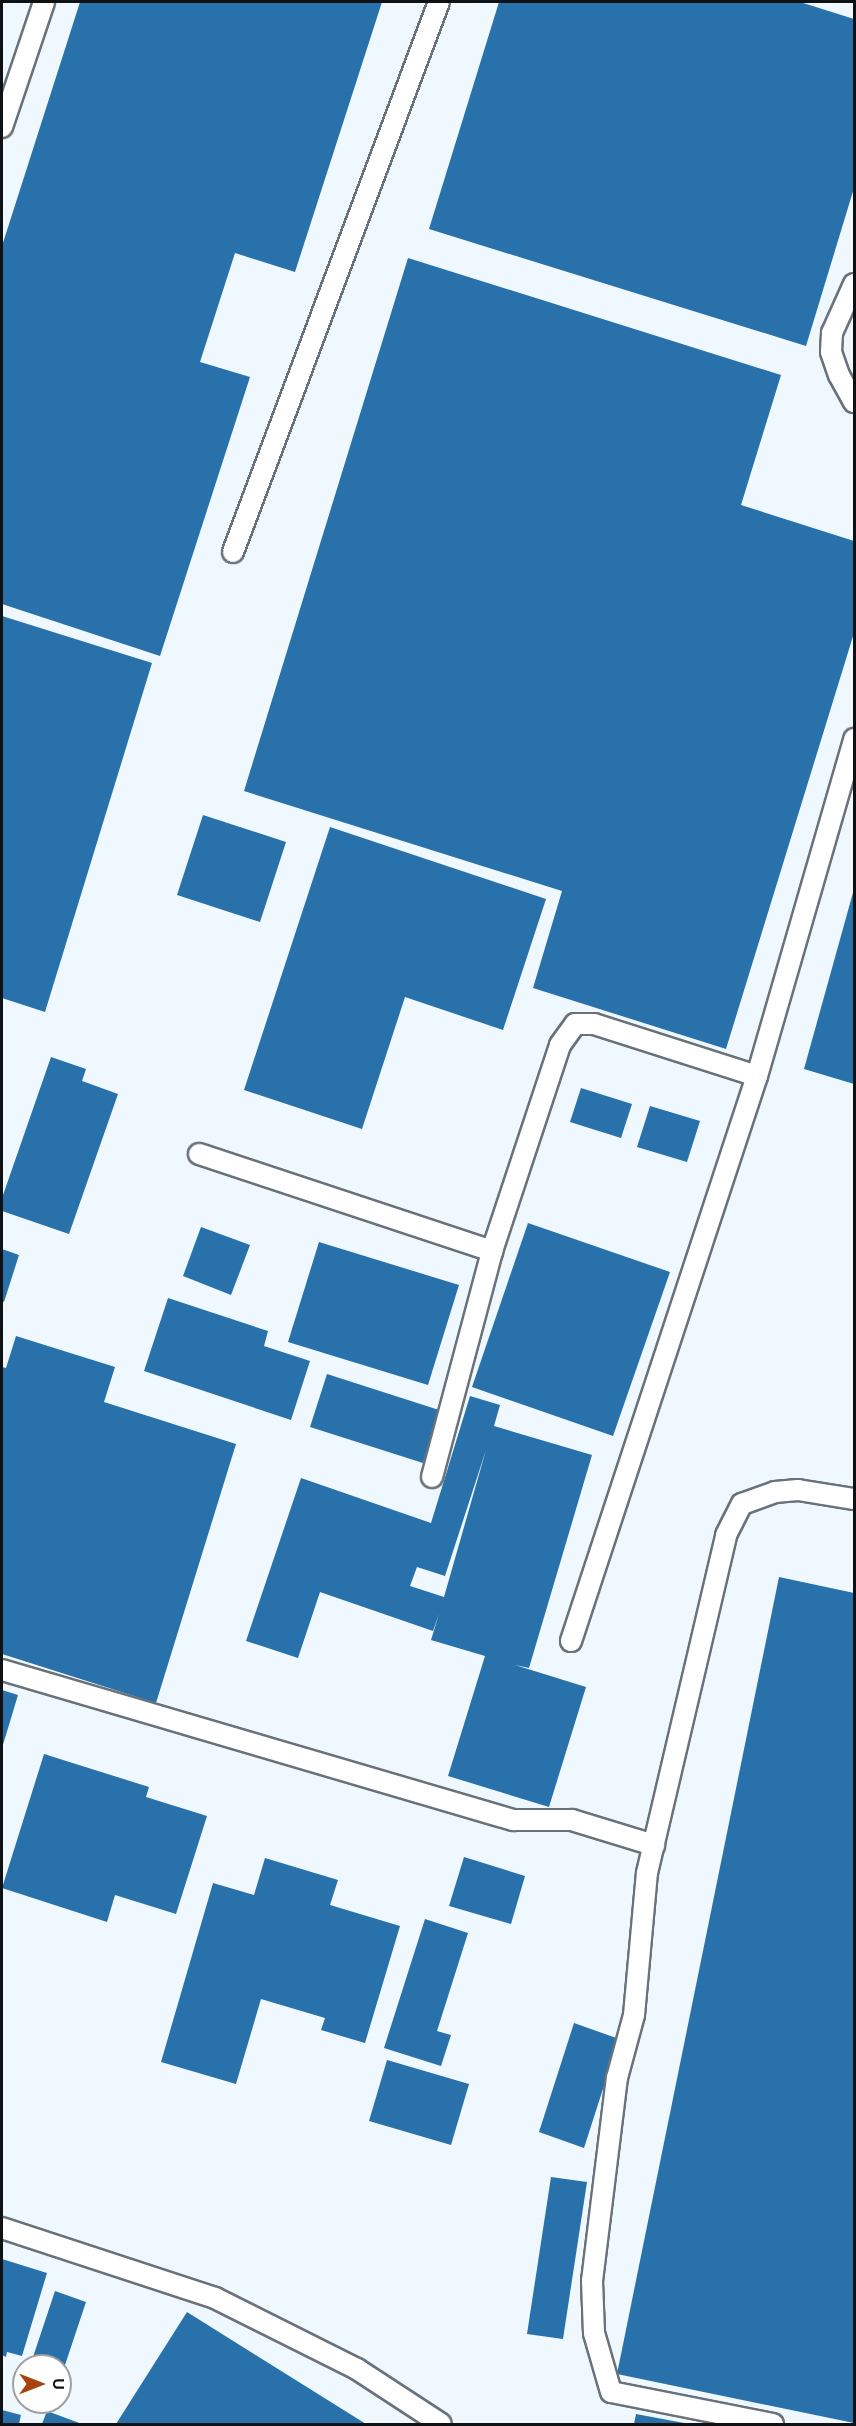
<!DOCTYPE html>
<style>
body{margin:0}
#map{position:relative;width:856px;height:2426px;overflow:hidden;background:#eff7ff;font-family:Cabin,sans-serif}
div>[style]{position:absolute}
[style*='--x']{left:calc(var(--x)*1px);top:calc(var(--y)*1px);width:calc(var(--w)*1px);rotate:calc(var(--a)*1deg)}
.building>*{inset:0;background:#2971ab}
.roads{filter:drop-shadow(2px 0 #69727a) drop-shadow(-2px 0 #69727a) drop-shadow(0 2px #69727a) drop-shadow(0 -2px #69727a)}
.lane>*{height:20px;margin:-10px;padding:0 10px;transform-origin:10px;border-radius:10px;background:#fff}
span{translate:-50% -50%;white-space:nowrap;text-align:center;line-height:1.15;-webkit-text-stroke:5px #fff;paint-order:stroke}
.frame{position:absolute;inset:0;border:3px solid #0e1215;pointer-events:none}
.north{position:absolute;left:12px;top:2354px;width:60px;height:60px;box-sizing:border-box;background:#fff;border:2px solid #9fa0a1;border-radius:50%;rotate:90deg;font-size:16px;font-weight:700;line-height:24px;text-align:center;color:#0e1215}
.north::after{content:'';display:block;margin:auto;width:21px;height:27px;background:#a7430f;clip-path:polygon(50% 0,100% 100%,50% 72%,0 100%)}
</style>
<div id="map">
<div class="building">
<i style="clip-path:polygon(80px 2px,382px 2px,295px 272px,235px 253px,200px 362px,250px 377px,160px 656px,2px 604px,2px 246px)"></i>
<i style="clip-path:polygon(499px 2px,800px 2px,854px 19px,854px 188px,806px 346px,429px 229px)"></i>
<i style="clip-path:polygon(408px 258px,781px 375px,741px 505px,854px 541px,854px 633px,726px 1049px,533px 988px,562px 891px,244px 791px)"></i>
<i style="clip-path:polygon(2px 616px,152px 663px,45px 1012px,2px 998px)"></i>
<i style="clip-path:polygon(203px 815px,286px 842px,260px 922px,177px 895px)"></i>
<i style="clip-path:polygon(330px 827px,546px 899px,503px 1030px,405px 997px,362px 1129px,244px 1090px)"></i>
<i style="clip-path:polygon(854px 889px,854px 1084px,804px 1069px)"></i>
<i style="clip-path:polygon(51px 1057px,86px 1069px,82px 1081px,118px 1094px,69px 1234px,2px 1211px,2px 1198px)"></i>
<i style="clip-path:polygon(581px 1088px,632px 1104px,621px 1138px,570px 1122px)"></i>
<i style="clip-path:polygon(650px 1106px,700px 1121px,687px 1162px,637px 1147px)"></i>
<i style="clip-path:polygon(528px 1223px,670px 1272px,613px 1436px,472px 1387px)"></i>
<i style="clip-path:polygon(201px 1227px,250px 1245px,231px 1295px,183px 1276px)"></i>
<i style="clip-path:polygon(319px 1242px,459px 1285px,428px 1385px,288px 1342px)"></i>
<i style="clip-path:polygon(2px 1249px,19px 1255px,4px 1302px,2px 1301px)"></i>
<i style="clip-path:polygon(168px 1298px,268px 1331px,264px 1346px,310px 1361px,291px 1420px,144px 1371px)"></i>
<i style="clip-path:polygon(16px 1336px,115px 1367px,104px 1402px,236px 1444px,156px 1703px,2px 1654px,2px 1367px,6px 1368px)"></i>
<i style="clip-path:polygon(327px 1374px,439px 1410px,423px 1463px,310px 1427px)"></i>
<i style="clip-path:polygon(evenodd,470px 1396px,500px 1405px,494px 1426px,592px 1455px,529px 1668px,515px 1665px,586px 1687px,549px 1807px,448px 1776px,485px 1656px,431px 1640px,439px 1614px,433px 1631px,320px 1592px,298px 1658px,246px 1641px,301px 1478px,431px 1523px,470px 1396px,486px 1450px,444px 1597px,410px 1586px,417px 1567px,445px 1576px,486px 1450px)"></i>
<i style="clip-path:polygon(779px 1577px,854px 1593px,854px 2423px,617px 2374px)"></i>
<i style="clip-path:polygon(2px 1690px,18px 1695px,2px 1748px)"></i>
<i style="clip-path:polygon(44px 1754px,149px 1787px,146px 1797px,207px 1816px,176px 1914px,115px 1895px,107px 1922px,2px 1888px)"></i>
<i style="clip-path:polygon(464px 1857px,525px 1876px,511px 1924px,449px 1906px)"></i>
<i style="clip-path:polygon(265px 1858px,338px 1880px,330px 1905px,400px 1926px,365px 2043px,321px 2030px,325px 2018px,261px 1999px,236px 2084px,161px 2062px,213px 1883px,254px 1895px)"></i>
<i style="clip-path:polygon(425px 1919px,468px 1933px,437px 2031px,451px 2035px,441px 2066px,384px 2048px)"></i>
<i style="clip-path:polygon(574px 2023px,619px 2039px,584px 2148px,539px 2132px)"></i>
<i style="clip-path:polygon(387px 2060px,469px 2084px,451px 2145px,369px 2121px)"></i>
<i style="clip-path:polygon(551px 2177px,587px 2182px,563px 2339px,527px 2334px)"></i>
<i style="clip-path:polygon(2px 2259px,47px 2273px,22px 2356px,7px 2352px,6px 2357px,2px 2355px)"></i>
<i style="clip-path:polygon(55px 2291px,86px 2302px,60px 2380px,60px 2366px,30px 2366px)"></i>
<i style="clip-path:polygon(187px 2312px,366px 2424px,116px 2424px)"></i>
<i style="clip-path:polygon(2px 2410px,21px 2415px,19px 2424px,2px 2424px)"></i>
<i style="clip-path:polygon(47px 2411px,82px 2424px,42px 2424px)"></i>
<i style="clip-path:polygon(636px 2414px,684px 2423px,684px 2424px,634px 2424px)"></i>
</div>
<div class="roads">
<div class="lane">
<i style="--x:2;--y:127;--w:132;--a:-71.4"></i>
<i style="--x:854;--y:284;--w:54;--a:114.2"></i>
<i style="--x:832;--y:333;--w:19;--a:93"></i>
<i style="--x:831;--y:352;--w:24;--a:71"></i>
<i style="--x:839;--y:375;--w:31;--a:61"></i>
<i style="--x:233;--y:552;--w:587;--a:-69.47"></i>
<i style="--x:199;--y:1154;--w:309;--a:18.3"></i>
<i style="--x:492;--y:1251;--w:217;--a:-71.7"></i>
<i style="--x:560;--y:1045;--w:26;--a:-54"></i>
<i style="--x:575;--y:1024;--w:19;--a:0"></i>
<i style="--x:594;--y:1024;--w:171;--a:17.7"></i>
<i style="--x:432;--y:1477;--w:234;--a:-75.1"></i>
<i style="--x:571;--y:1641;--w:595;--a:-71.78"></i>
<i style="--x:757;--y:1076;--w:351;--a:-73.9"></i>
<i style="--x:2;--y:1670;--w:533;--a:16.36"></i>
<i style="--x:513;--y:1820;--w:59;--a:0"></i>
<i style="--x:572;--y:1820;--w:86;--a:17"></i>
<i style="--x:2;--y:2228;--w:224;--a:18.2"></i>
<i style="--x:215;--y:2298;--w:159;--a:26.6"></i>
<i style="--x:357;--y:2369;--w:100;--a:33.2"></i>
<i style="--x:773;--y:2424;--w:165;--a:-168.8"></i>
<i style="--x:611;--y:2392;--w:61;--a:-106.1"></i>
<i style="--x:594;--y:2333;--w:52;--a:-92.2"></i>
<i style="--x:592;--y:2281;--w:205;--a:-83"></i>
<i style="--x:617;--y:2078;--w:65;--a:-74.9"></i>
<i style="--x:634;--y:2015;--w:143;--a:-84.8"></i>
<i style="--x:647;--y:1873;--w:347;--a:-76.8"></i>
<i style="--x:726;--y:1535;--w:35;--a:-63"></i>
<i style="--x:742;--y:1504;--w:35;--a:-20"></i>
<i style="--x:775;--y:1492;--w:23;--a:-5"></i>
<i style="--x:798;--y:1490;--w:57;--a:9.1"></i>
</div>
</div>
<div class="frame"></div>
<div class="north">U</div>
</div>
